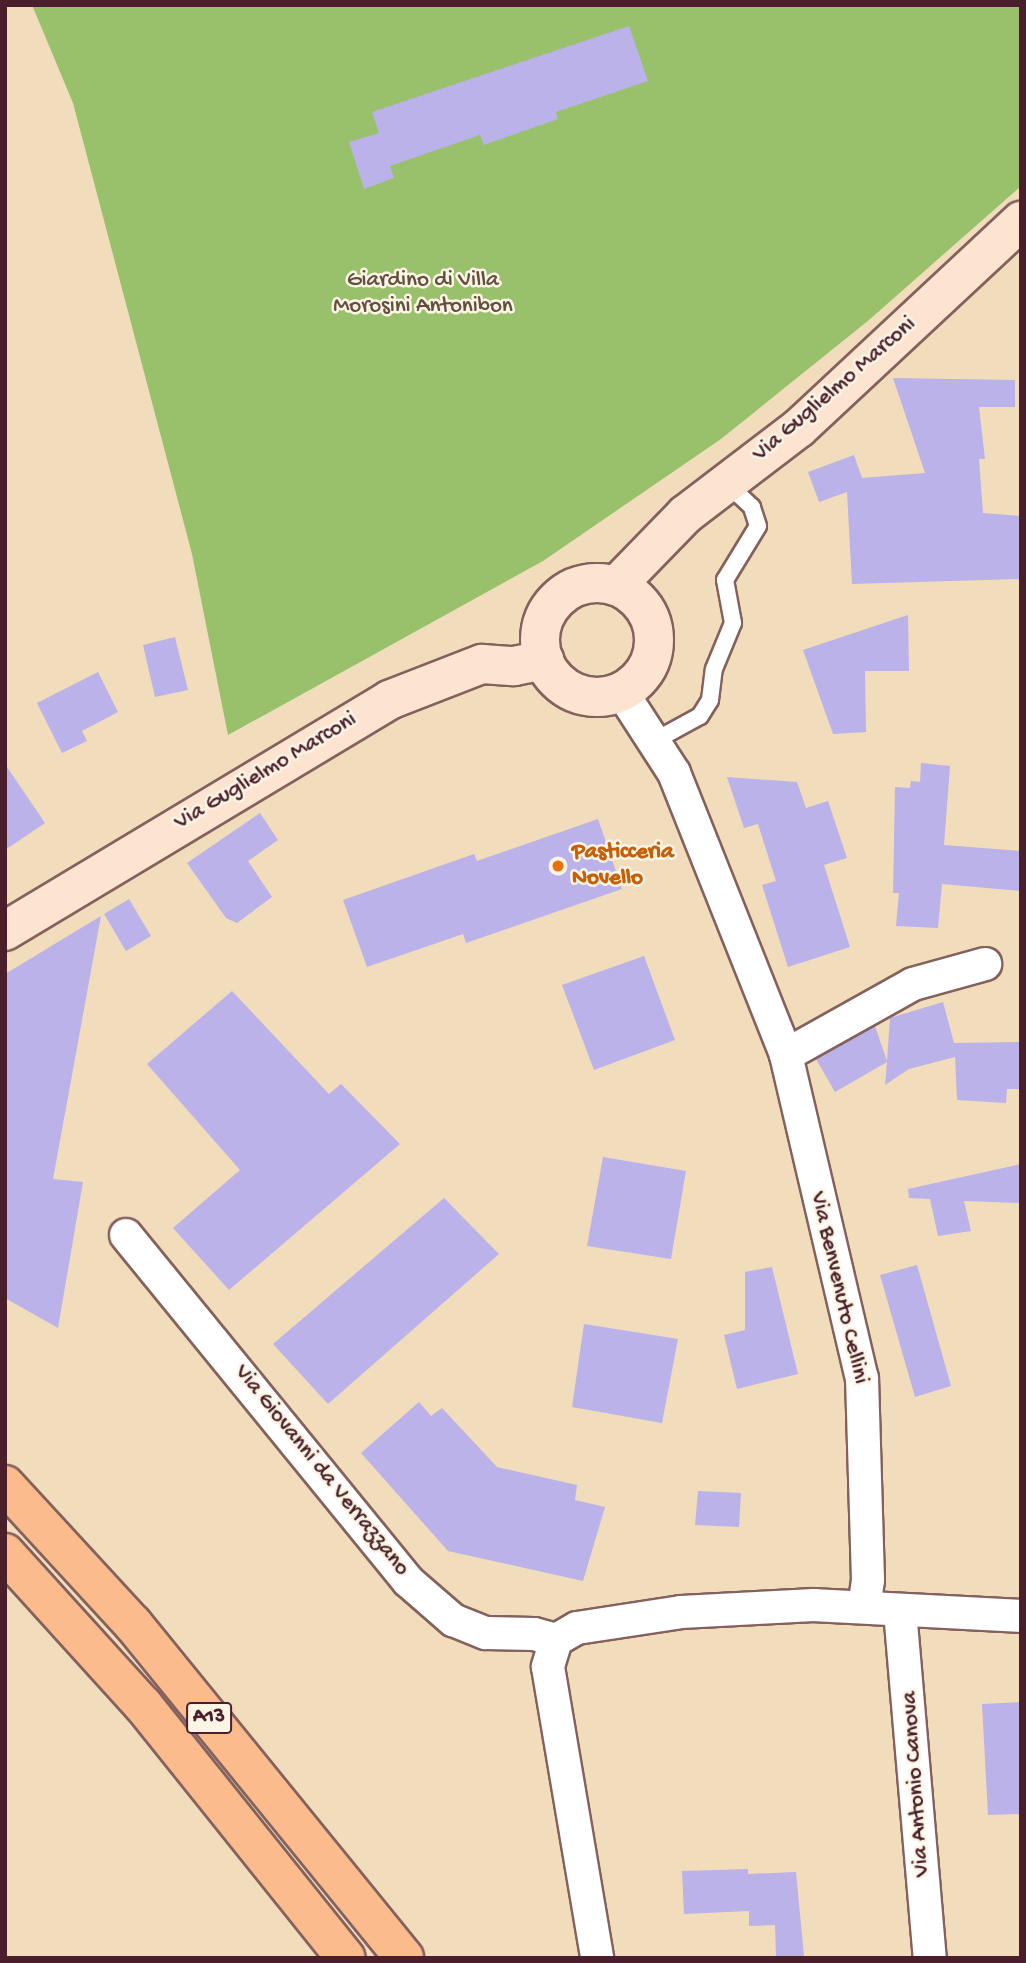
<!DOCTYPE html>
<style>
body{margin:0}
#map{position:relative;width:1026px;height:1963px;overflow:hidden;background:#f1dcbb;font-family:"Gochi Hand",sans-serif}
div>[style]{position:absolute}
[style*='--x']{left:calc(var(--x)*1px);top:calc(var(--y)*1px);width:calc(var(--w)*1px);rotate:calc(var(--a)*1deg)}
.green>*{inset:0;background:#99c16c}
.building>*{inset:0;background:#bbb2e9}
.roads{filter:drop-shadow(2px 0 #84615d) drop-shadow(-2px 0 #84615d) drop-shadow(0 2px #84615d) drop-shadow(0 -2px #84615d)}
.lane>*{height:16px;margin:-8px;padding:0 8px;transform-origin:8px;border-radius:8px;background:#fff}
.street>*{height:32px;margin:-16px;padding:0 16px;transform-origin:16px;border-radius:16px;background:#fff}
.secondary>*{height:38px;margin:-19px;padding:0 19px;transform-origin:19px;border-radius:19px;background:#fde4d1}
.secondary>.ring{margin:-19px;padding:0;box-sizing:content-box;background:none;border:38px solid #fde4d1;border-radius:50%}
.highway>*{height:38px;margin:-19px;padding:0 19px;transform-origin:19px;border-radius:19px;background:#fbbb8c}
.dots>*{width:19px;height:19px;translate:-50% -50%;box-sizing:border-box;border:4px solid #fcf5e5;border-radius:50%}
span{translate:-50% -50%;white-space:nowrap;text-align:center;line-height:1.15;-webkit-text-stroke:5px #fcf5e5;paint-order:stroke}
.shield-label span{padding:2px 5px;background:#fcf5e5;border:2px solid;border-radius:5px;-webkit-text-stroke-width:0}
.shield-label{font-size:21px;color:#4a1f2b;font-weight:700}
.park-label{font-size:23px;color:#62503e}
.street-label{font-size:23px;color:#4a1f2b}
.food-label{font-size:23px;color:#c56008;font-weight:700}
.left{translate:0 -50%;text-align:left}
.frame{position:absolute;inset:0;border:7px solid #4a1f2b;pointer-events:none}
</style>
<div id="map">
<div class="green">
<i style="clip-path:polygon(32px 5px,1021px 5px,1021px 186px,869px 320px,721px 439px,543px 561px,228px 735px,192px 554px,73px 103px)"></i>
</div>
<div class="building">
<i style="clip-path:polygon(629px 26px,648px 81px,556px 112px,558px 119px,484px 145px,480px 135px,390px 166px,394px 178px,364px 189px,349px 142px,379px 133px,372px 112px)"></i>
<i style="clip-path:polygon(893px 378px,1015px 380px,1015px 407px,979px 407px,985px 459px,979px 459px,983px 513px,1021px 516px,1021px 579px,852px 584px,847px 492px,819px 502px,808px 472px,854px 455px,862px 478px,925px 473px)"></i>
<i style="clip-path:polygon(908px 615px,909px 671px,865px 671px,866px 732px,833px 734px,803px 650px)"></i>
<i style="clip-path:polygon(175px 637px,188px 690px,155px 697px,143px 645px)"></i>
<i style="clip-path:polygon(98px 672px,118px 712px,82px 731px,87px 741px,62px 753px,37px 703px)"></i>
<i style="clip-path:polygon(921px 763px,950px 766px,944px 845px,1021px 851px,1021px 891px,942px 884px,938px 928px,896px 926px,899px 893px,893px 893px,895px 787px,910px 788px,911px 781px,920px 782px)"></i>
<i style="clip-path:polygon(5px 764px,45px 823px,5px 850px)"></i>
<i style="clip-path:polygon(727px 777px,797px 782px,806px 808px,828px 801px,847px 858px,824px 865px,850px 947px,788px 967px,762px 885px,776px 881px,758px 824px,744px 828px)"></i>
<i style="clip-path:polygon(260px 813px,278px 840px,248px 861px,272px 897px,237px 923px,226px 918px,187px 863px)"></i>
<i style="clip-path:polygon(598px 819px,622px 889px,466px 943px,463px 934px,367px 967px,343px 900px,474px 854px,477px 861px)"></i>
<i style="clip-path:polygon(129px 899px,151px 936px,126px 951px,104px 914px)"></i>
<i style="clip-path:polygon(101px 916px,53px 1179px,83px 1182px,58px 1328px,5px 1298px,5px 974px)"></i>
<i style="clip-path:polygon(644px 956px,675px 1040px,594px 1070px,562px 985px)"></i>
<i style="clip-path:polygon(232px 991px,329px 1094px,341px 1084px,400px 1144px,229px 1290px,173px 1228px,240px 1170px,147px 1064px)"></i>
<i style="clip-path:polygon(943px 1002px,954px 1043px,1021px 1042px,1021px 1089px,1007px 1089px,1006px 1103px,957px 1100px,955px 1057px,909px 1069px,885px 1085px,887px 1062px,835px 1092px,816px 1059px,875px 1026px,887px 1061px,890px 1018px)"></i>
<i style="clip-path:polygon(603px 1157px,686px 1171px,671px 1259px,587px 1246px)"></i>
<i style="clip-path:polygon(1021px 1164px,1021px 1203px,964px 1201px,971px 1231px,938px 1236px,930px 1199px,909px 1198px,908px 1189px)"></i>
<i style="clip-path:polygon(444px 1198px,499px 1254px,328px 1404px,273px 1344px)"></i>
<i style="clip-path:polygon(917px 1265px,951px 1386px,915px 1397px,880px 1275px)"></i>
<i style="clip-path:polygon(772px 1267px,798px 1374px,737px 1389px,724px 1335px,745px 1330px,745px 1272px)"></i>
<i style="clip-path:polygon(584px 1324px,678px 1339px,662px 1423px,572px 1407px)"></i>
<i style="clip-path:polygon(419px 1402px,431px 1416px,442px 1408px,497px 1467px,577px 1485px,575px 1500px,605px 1507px,583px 1581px,448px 1551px,361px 1453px)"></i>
<i style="clip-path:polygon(698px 1491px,741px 1493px,739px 1527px,695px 1525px)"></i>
<i style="clip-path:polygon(1021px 1702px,1021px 1814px,988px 1815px,982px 1704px)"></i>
<i style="clip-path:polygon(748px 1869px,748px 1874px,796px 1872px,804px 1956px,776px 1957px,775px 1925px,749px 1926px,749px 1911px,684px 1914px,682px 1871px)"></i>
</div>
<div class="roads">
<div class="lane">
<i style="--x:656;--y:740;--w:50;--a:-28.6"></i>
<i style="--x:700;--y:716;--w:19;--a:-58"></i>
<i style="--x:710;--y:700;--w:31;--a:-83"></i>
<i style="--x:714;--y:669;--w:50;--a:-67.6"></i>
<i style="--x:733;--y:623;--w:44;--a:-100.5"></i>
<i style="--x:725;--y:580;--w:63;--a:-58.6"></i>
<i style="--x:758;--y:526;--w:20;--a:-108"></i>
<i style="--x:752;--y:507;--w:35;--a:-137"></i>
</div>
<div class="street">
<i style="--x:621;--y:691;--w:98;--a:57.1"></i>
<i style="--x:674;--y:773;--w:303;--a:68.3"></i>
<i style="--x:786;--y:1055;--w:332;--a:76.8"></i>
<i style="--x:862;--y:1378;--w:202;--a:88.3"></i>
<i style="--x:868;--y:1580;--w:27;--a:98"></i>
<i style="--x:786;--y:1055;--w:145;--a:-29.2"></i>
<i style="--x:913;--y:984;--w:75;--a:-15.5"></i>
<i style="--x:126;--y:1235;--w:446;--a:50.8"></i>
<i style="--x:408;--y:1581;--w:60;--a:40.9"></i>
<i style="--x:453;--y:1620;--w:35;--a:22"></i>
<i style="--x:486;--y:1633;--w:48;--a:1.2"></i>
<i style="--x:534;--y:1634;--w:23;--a:15"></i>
<i style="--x:556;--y:1640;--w:24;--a:-30"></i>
<i style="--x:577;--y:1628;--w:105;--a:-8.7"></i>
<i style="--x:681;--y:1612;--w:133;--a:-3"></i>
<i style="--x:814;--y:1605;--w:207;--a:3"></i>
<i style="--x:900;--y:1611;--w:348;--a:85.1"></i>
<i style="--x:556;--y:1640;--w:28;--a:107"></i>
<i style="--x:548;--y:1667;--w:295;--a:80.4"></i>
</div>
<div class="secondary">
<i class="ring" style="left:540px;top:583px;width:76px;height:76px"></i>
<i style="--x:616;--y:586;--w:100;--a:-45.8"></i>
<i style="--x:686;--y:514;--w:142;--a:-37.3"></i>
<i style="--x:799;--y:428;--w:304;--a:-43"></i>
<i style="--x:5;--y:931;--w:448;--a:-31"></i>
<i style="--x:389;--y:700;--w:100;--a:-21.2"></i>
<i style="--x:482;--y:664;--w:32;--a:4"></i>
<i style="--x:514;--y:666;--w:31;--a:-11"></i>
</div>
<div class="highway">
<i style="--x:5;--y:1485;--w:189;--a:47.4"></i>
<i style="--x:133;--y:1624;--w:430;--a:50.9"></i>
<i style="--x:5;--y:1553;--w:205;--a:47.8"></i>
<i style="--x:143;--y:1705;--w:324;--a:51.3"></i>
</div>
</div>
<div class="dots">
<i style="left:558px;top:866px;background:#e8710a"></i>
</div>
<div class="shield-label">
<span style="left:209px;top:1718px">A13</span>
</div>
<div class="park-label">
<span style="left:423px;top:294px">Giardino di Villa<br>Morosini Antonibon</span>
</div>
<div class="street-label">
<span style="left:835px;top:390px;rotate:-41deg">Via Guglielmo Marconi</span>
<span style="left:266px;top:772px;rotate:-31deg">Via Guglielmo Marconi</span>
<span style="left:838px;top:1288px;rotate:77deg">Via Benvenuto Cellini</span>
<span style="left:321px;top:1471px;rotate:51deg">Via Giovanni da Verrazzano</span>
<span style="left:917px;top:1784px;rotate:-94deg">Via Antonio Canova</span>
</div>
<div class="food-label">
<span class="left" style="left:572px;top:866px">Pasticceria<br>Novello</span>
</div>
<div class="frame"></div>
</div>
